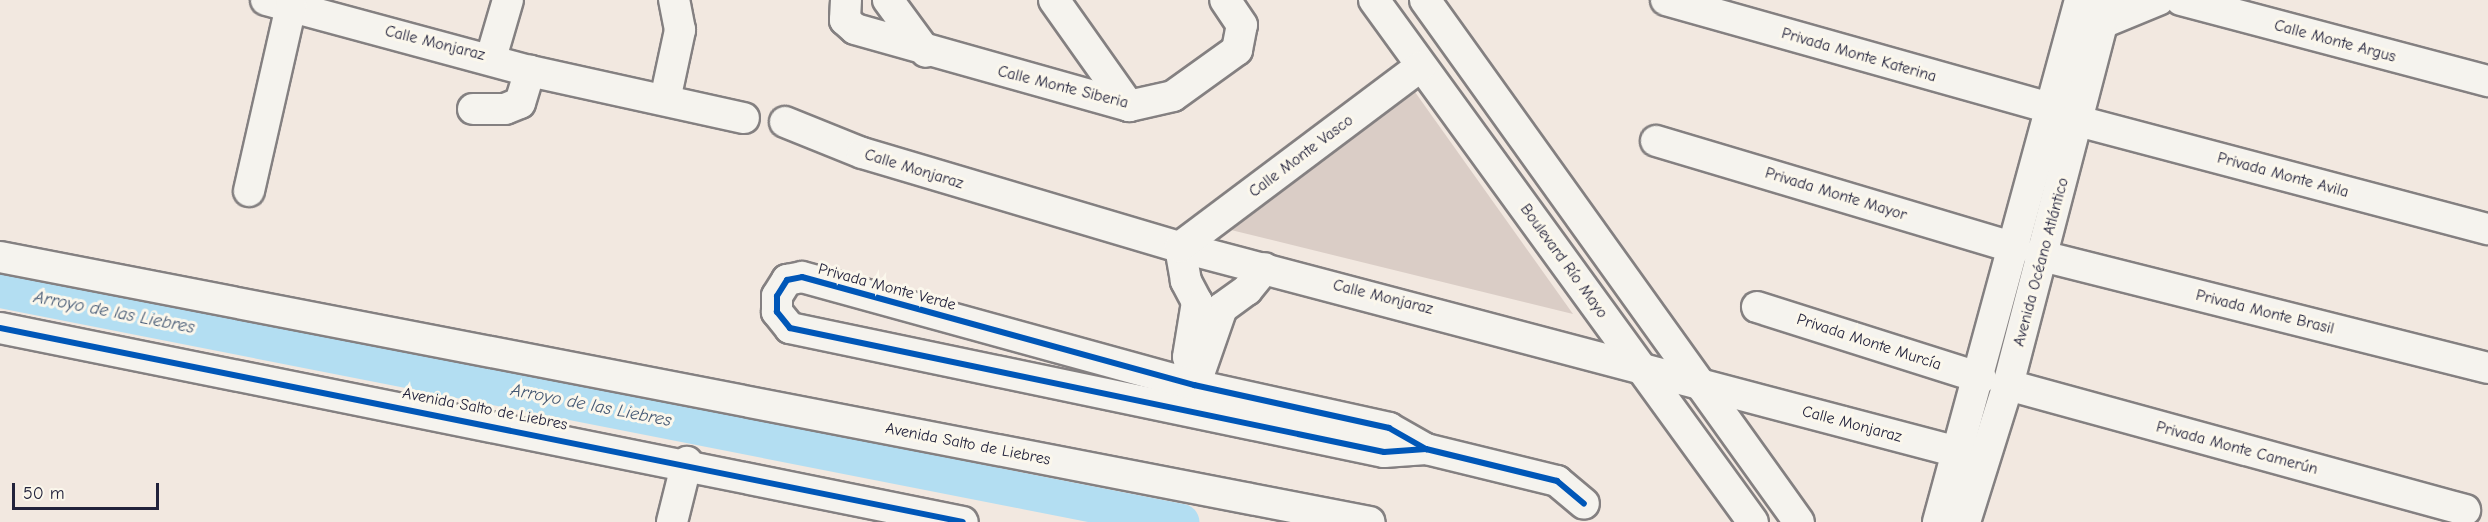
<!DOCTYPE html>
<meta charset="utf-8">
<style>
body{margin:0}
#map{position:relative;width:2488px;height:522px;overflow:hidden;background:#f2e8e0;font-family:"Comic Neue",sans-serif}
div>[style]{position:absolute}
[style*='--x']{left:calc(var(--x)*1px);top:calc(var(--y)*1px);width:calc(var(--w)*1px);rotate:calc(var(--a)*1deg)}
.river>*{height:36px;margin:-18px;padding:0 18px;transform-origin:18px;border-radius:18px;background:#b3def2}
.building>*{inset:0;background:#dacdc6}
.roads{filter:drop-shadow(2px 0 #848081) drop-shadow(-2px 0 #848081) drop-shadow(0 2px #848081) drop-shadow(0 -2px #848081)}
.minor>*{height:30px;margin:-15px;padding:0 15px;transform-origin:15px;border-radius:15px;background:#f5f3ee}
.cycleway>*{height:6px;margin:-3px;padding:0 3px;transform-origin:3px;border-radius:3px;background:#0057b8}
span{translate:-50% -50%;white-space:nowrap;text-align:center;line-height:1.15;-webkit-text-stroke:6px #fbf7ec;paint-order:stroke}
.street-label{font-size:16px;color:#22223b}
.water-label{font-size:18px;color:#455974;font-style:italic}
.scale{position:absolute;left:12px;top:483px;width:147px;height:27px;box-sizing:border-box;border:3px solid #22223b;border-top:0;padding-left:8px;font-size:18px;line-height:21px;white-space:nowrap;color:#22223b;-webkit-text-stroke:4px #fbf7ec;paint-order:stroke}
</style>
<div id="map">
<div class="river">
<i style="--x:0;--y:290;--w:1204;--a:11.11"></i>
</div>
<div class="building">
<i style="clip-path:polygon(1415px 92px,1573px 314px,1231px 230px)"></i>
</div>
<div class="roads">
<div class="minor">
<i style="--x:266;--y:0;--w:273;--a:15.1"></i>
<i style="--x:530;--y:71;--w:219;--a:12.4"></i>
<i style="--x:846;--y:0;--w:20;--a:93"></i>
<i style="--x:845;--y:20;--w:13;--a:42"></i>
<i style="--x:855;--y:29;--w:285;--a:15.7"></i>
<i style="--x:1129;--y:106;--w:45;--a:-12.8"></i>
<i style="--x:1173;--y:96;--w:79;--a:-35.7"></i>
<i style="--x:1237;--y:50;--w:25;--a:-79"></i>
<i style="--x:1242;--y:25;--w:30;--a:-124"></i>
<i style="--x:888;--y:0;--w:64;--a:53.8"></i>
<i style="--x:1054;--y:0;--w:130;--a:54.7"></i>
<i style="--x:1374;--y:0;--w:645;--a:54.02"></i>
<i style="--x:1425;--y:0;--w:642;--a:54.38"></i>
<i style="--x:1666;--y:0;--w:402;--a:15.7"></i>
<i style="--x:2181;--y:0;--w:318;--a:14.8"></i>
<i style="--x:2102;--y:23;--w:61;--a:-22.3"></i>
<i style="--x:491;--y:58;--w:60;--a:-73.7"></i>
<i style="--x:665;--y:100;--w:72;--a:-77.9"></i>
<i style="--x:680;--y:30;--w:31;--a:-101"></i>
<i style="--x:473;--y:109;--w:32;--a:0"></i>
<i style="--x:505;--y:109;--w:16;--a:-22"></i>
<i style="--x:520;--y:103;--w:34;--a:-73"></i>
<i style="--x:2078;--y:121;--w:424;--a:14.8"></i>
<i style="--x:785;--y:122;--w:83;--a:21.9"></i>
<i style="--x:862;--y:153;--w:332;--a:16.5"></i>
<i style="--x:1180;--y:247;--w:831;--a:14.77"></i>
<i style="--x:1656;--y:141;--w:376;--a:16.6"></i>
<i style="--x:249;--y:191;--w:190;--a:-77.2"></i>
<i style="--x:2042;--y:256;--w:460;--a:14.1"></i>
<i style="--x:0;--y:257;--w:1395;--a:10.95"></i>
<i style="--x:1757;--y:307;--w:235;--a:17.6"></i>
<i style="--x:0;--y:328;--w:982;--a:11.39"></i>
<i style="--x:1199;--y:374;--w:70;--a:-70.8"></i>
<i style="--x:1222;--y:308;--w:31;--a:-36"></i>
<i style="--x:1247;--y:290;--w:28;--a:-51"></i>
<i style="--x:2008;--y:385;--w:474;--a:15.3"></i>
<i style="--x:1203;--y:401;--w:46;--a:-108.8"></i>
<i style="--x:1188;--y:357;--w:56;--a:-80.7"></i>
<i style="--x:1197;--y:302;--w:24;--a:-118"></i>
<i style="--x:1186;--y:281;--w:35;--a:-100"></i>
<i style="--x:1180;--y:247;--w:301;--a:-36.9"></i>
<i style="--x:1426;--y:449;--w:42;--a:175.9"></i>
<i style="--x:1384;--y:452;--w:607;--a:-168.21"></i>
<i style="--x:790;--y:328;--w:21;--a:-129"></i>
<i style="--x:777;--y:312;--w:16;--a:-90"></i>
<i style="--x:777;--y:296;--w:19;--a:-58"></i>
<i style="--x:787;--y:280;--w:15;--a:-11"></i>
<i style="--x:802;--y:277;--w:407;--a:15.4"></i>
<i style="--x:1194;--y:385;--w:200;--a:12.4"></i>
<i style="--x:1389;--y:428;--w:43;--a:29.6"></i>
<i style="--x:1426;--y:449;--w:135;--a:13.7"></i>
<i style="--x:1557;--y:481;--w:35;--a:40"></i>
<i style="--x:672;--y:522;--w:62;--a:-76"></i>
<i style="--x:1938;--y:522;--w:541;--a:-74.78"></i>
<i style="--x:1965;--y:522;--w:144;--a:-72.6"></i>
<i style="--x:2008;--y:385;--w:398;--a:-75.4"></i>
</div>
</div>
<div class="cycleway">
<i style="--x:0;--y:328;--w:982;--a:11.39"></i>
<i style="--x:1426;--y:449;--w:42;--a:175.9"></i>
<i style="--x:1384;--y:452;--w:607;--a:-168.21"></i>
<i style="--x:790;--y:328;--w:21;--a:-129"></i>
<i style="--x:777;--y:312;--w:16;--a:-90"></i>
<i style="--x:777;--y:296;--w:19;--a:-58"></i>
<i style="--x:787;--y:280;--w:15;--a:-11"></i>
<i style="--x:802;--y:277;--w:407;--a:15.4"></i>
<i style="--x:1194;--y:385;--w:200;--a:12.4"></i>
<i style="--x:1389;--y:428;--w:43;--a:29.6"></i>
<i style="--x:1426;--y:449;--w:135;--a:13.7"></i>
<i style="--x:1557;--y:481;--w:35;--a:40"></i>
</div>
<div class="street-label">
<span style="left:2335px;top:41px;rotate:15deg">Calle Monte Argus</span>
<span style="left:435px;top:43px;rotate:14deg">Calle Monjaraz</span>
<span style="left:1859px;top:55px;rotate:16deg">Privada Monte Katerina</span>
<span style="left:1063px;top:87px;rotate:14deg">Calle Monte Siberia</span>
<span style="left:1301px;top:156px;rotate:-37deg">Calle Monte Vasco</span>
<span style="left:914px;top:169px;rotate:17deg">Calle Monjaraz</span>
<span style="left:2283px;top:175px;rotate:15deg">Privada Monte Avila</span>
<span style="left:1836px;top:194px;rotate:17deg">Privada Monte Mayor</span>
<span style="left:1564px;top:261px;rotate:54deg">Boulevard Río Mayo</span>
<span style="left:2041px;top:262px;rotate:-75deg">Avenida Océano Atlántico</span>
<span style="left:887px;top:287px;rotate:15deg">Privada Monte Verde</span>
<span style="left:1383px;top:297px;rotate:14deg">Calle Monjaraz</span>
<span style="left:2265px;top:312px;rotate:14deg">Privada Monte Brasil</span>
<span style="left:1869px;top:342px;rotate:18deg">Privada Monte Murcía</span>
<span style="left:485px;top:409px;rotate:11deg">Avenida Salto de Liebres</span>
<span style="left:1852px;top:424px;rotate:15deg">Calle Monjaraz</span>
<span style="left:968px;top:444px;rotate:11deg">Avenida Salto de Liebres</span>
<span style="left:2237px;top:448px;rotate:15deg">Privada Monte Camerún</span>
</div>
<div class="water-label">
<span style="left:114px;top:313px;rotate:11deg">Arroyo de las Liebres</span>
<span style="left:591px;top:406px;rotate:11deg">Arroyo de las Liebres</span>
</div>
<div class="scale">50 m</div>
</div>
